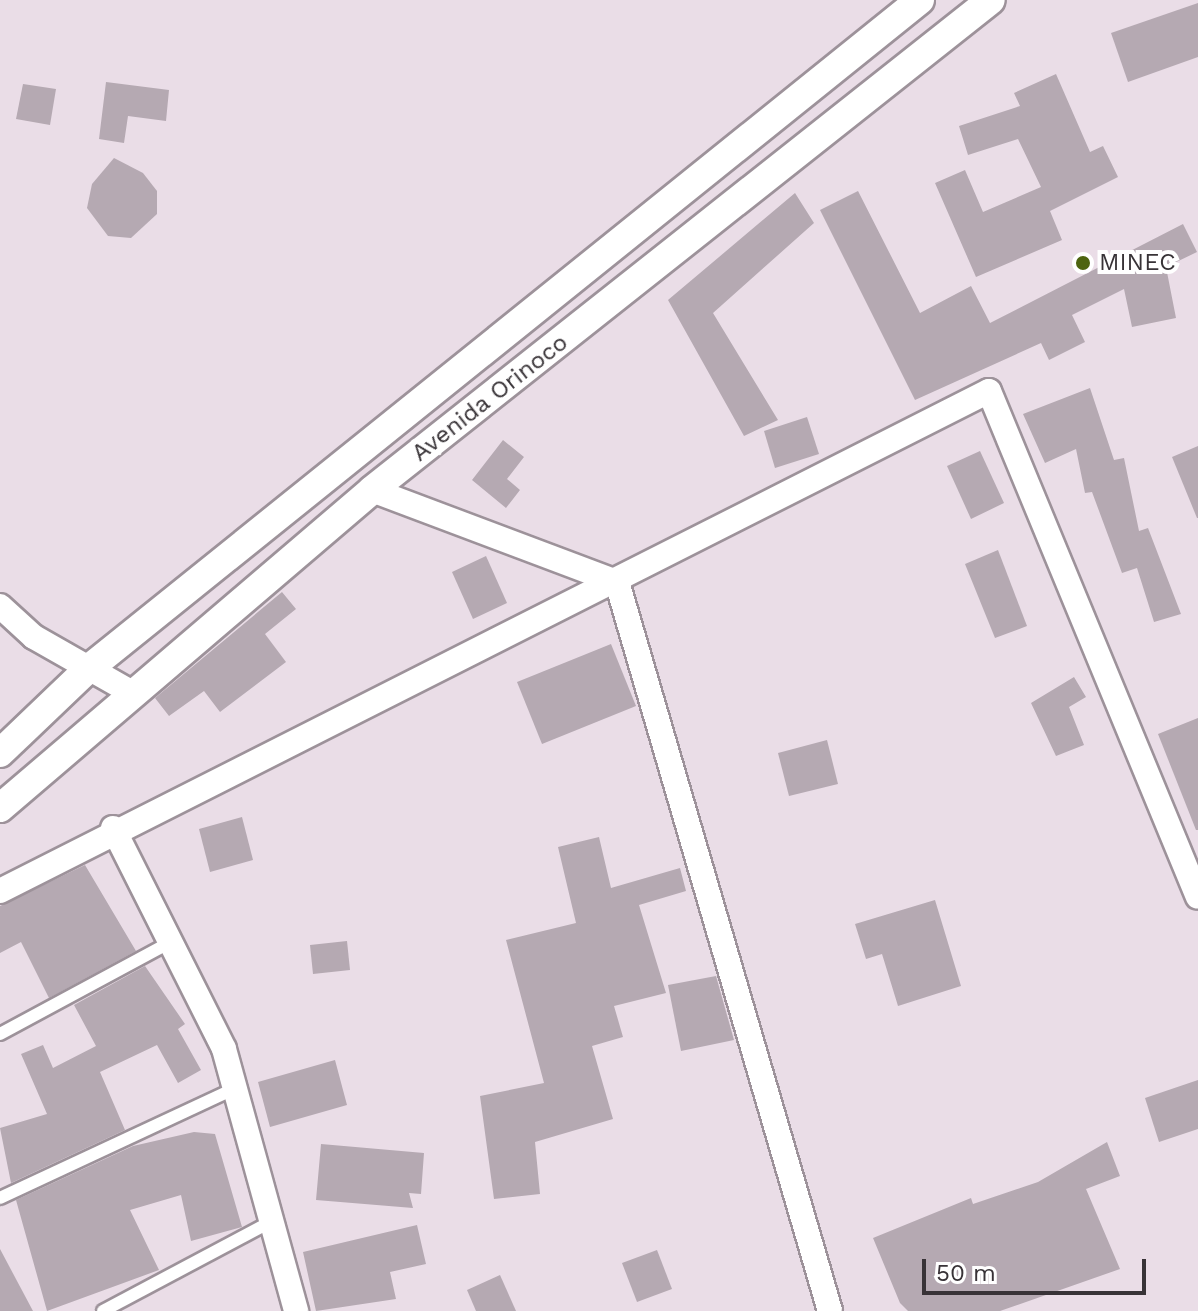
<!DOCTYPE html>
<style>
body{margin:0}
#map{position:relative;width:1198px;height:1311px;overflow:hidden;background:#eadde7;font-family:"Work Sans",sans-serif}
div>[style]{position:absolute}
[style*='--x']{left:calc(var(--x)*1px);top:calc(var(--y)*1px);width:calc(var(--w)*1px);rotate:calc(var(--a)*1deg)}
.building>*{inset:0;background:#b5a9b2}
.roads{filter:drop-shadow(2px 0 #9d929a) drop-shadow(-2px 0 #9d929a) drop-shadow(0 2px #9d929a) drop-shadow(0 -2px #9d929a)}
.service>*{height:12px;margin:-6px;padding:0 6px;transform-origin:6px;border-radius:6px;background:#fff}
.minor>*{height:24px;margin:-12px;padding:0 12px;transform-origin:12px;border-radius:12px;background:#fff}
.tertiary>*{height:28px;margin:-14px;padding:0 14px;transform-origin:14px;border-radius:14px;background:#fff}
.dots>*{width:22px;height:22px;translate:-50% -50%;box-sizing:border-box;border:4px solid #fff;border-radius:50%}
span{translate:-50% -50%;white-space:nowrap;text-align:center;line-height:1.15;-webkit-text-stroke:8px #fff;paint-order:stroke}
.poi-label{font-size:24px;color:#383337}
.left{translate:0 -50%;text-align:left}
.street-label{font-size:24px;color:#383337}
.scale{position:absolute;left:922px;top:1259px;width:224px;height:36px;box-sizing:border-box;border:4px solid #383337;border-top:0;padding-left:10px;font-size:24px;line-height:28px;white-space:nowrap;color:#383337;-webkit-text-stroke:6px #fff;paint-order:stroke}
</style>
<div id="map">
<div class="building">
<i style="clip-path:polygon(1198px 3px,1198px 57px,1128px 82px,1111px 33px)"></i>
<i style="clip-path:polygon(1056px 74px,1090px 152px,1103px 146px,1118px 177px,1050px 211px,1062px 240px,976px 277px,935px 183px,965px 170px,983px 212px,1041px 187px,1018px 139px,968px 155px,959px 126px,1020px 106px,1014px 93px)"></i>
<i style="clip-path:polygon(106px 82px,169px 90px,166px 121px,128px 116px,124px 143px,99px 139px)"></i>
<i style="clip-path:polygon(23px 84px,56px 89px,50px 125px,16px 119px)"></i>
<i style="clip-path:polygon(114px 158px,143px 173px,157px 191px,157px 214px,131px 238px,108px 236px,87px 208px,92px 184px)"></i>
<i style="clip-path:polygon(858px 191px,920px 313px,971px 286px,990px 323px,1183px 224px,1197px 252px,1166px 267px,1176px 318px,1132px 327px,1124px 289px,1072px 315px,1085px 342px,1049px 360px,1041px 343px,915px 400px,820px 210px)"></i>
<i style="clip-path:polygon(795px 193px,814px 223px,713px 313px,778px 420px,744px 436px,668px 300px)"></i>
<i style="clip-path:polygon(1090px 388px,1114px 460px,1124px 458px,1139px 531px,1148px 528px,1181px 614px,1154px 622px,1137px 568px,1122px 573px,1092px 492px,1085px 493px,1076px 449px,1045px 463px,1023px 414px)"></i>
<i style="clip-path:polygon(807px 417px,819px 454px,775px 468px,764px 431px)"></i>
<i style="clip-path:polygon(503px 440px,524px 457px,507px 479px,520px 490px,506px 508px,472px 480px)"></i>
<i style="clip-path:polygon(1198px 446px,1198px 518px,1197px 518px,1172px 457px)"></i>
<i style="clip-path:polygon(980px 451px,1004px 503px,971px 519px,947px 466px)"></i>
<i style="clip-path:polygon(998px 550px,1027px 626px,995px 638px,965px 564px)"></i>
<i style="clip-path:polygon(486px 556px,507px 603px,473px 619px,452px 572px)"></i>
<i style="clip-path:polygon(282px 592px,296px 609px,265px 634px,286px 662px,220px 712px,204px 691px,169px 716px,155px 698px)"></i>
<i style="clip-path:polygon(611px 644px,636px 706px,542px 744px,517px 682px)"></i>
<i style="clip-path:polygon(1074px 677px,1086px 697px,1069px 707px,1084px 745px,1056px 756px,1031px 703px)"></i>
<i style="clip-path:polygon(1198px 718px,1198px 830px,1196px 830px,1158px 734px)"></i>
<i style="clip-path:polygon(827px 740px,838px 784px,789px 796px,778px 753px)"></i>
<i style="clip-path:polygon(242px 817px,253px 860px,210px 872px,199px 829px)"></i>
<i style="clip-path:polygon(599px 837px,611px 888px,680px 868px,686px 891px,639px 905px,666px 993px,614px 1006px,623px 1037px,592px 1046px,613px 1119px,535px 1142px,540px 1194px,494px 1199px,480px 1096px,544px 1083px,506px 940px,576px 923px,558px 847px)"></i>
<i style="clip-path:polygon(85px 865px,136px 951px,49px 998px,21px 942px,0 953px,0 906px)"></i>
<i style="clip-path:polygon(935px 900px,961px 986px,898px 1006px,882px 954px,866px 959px,855px 924px)"></i>
<i style="clip-path:polygon(347px 941px,350px 970px,313px 974px,310px 945px)"></i>
<i style="clip-path:polygon(145px 966px,185px 1024px,178px 1029px,201px 1070px,178px 1083px,157px 1045px,100px 1072px,125px 1130px,11px 1183px,0 1128px,47px 1114px,21px 1054px,43px 1045px,53px 1068px,96px 1046px,74px 1005px)"></i>
<i style="clip-path:polygon(716px 976px,734px 1040px,681px 1051px,668px 985px)"></i>
<i style="clip-path:polygon(335px 1060px,347px 1105px,270px 1127px,258px 1082px)"></i>
<i style="clip-path:polygon(1198px 1080px,1198px 1129px,1159px 1142px,1145px 1098px)"></i>
<i style="clip-path:polygon(194px 1132px,215px 1134px,242px 1227px,191px 1241px,181px 1195px,130px 1210px,159px 1270px,47px 1311px,16px 1200px,133px 1146px)"></i>
<i style="clip-path:polygon(1107px 1142px,1120px 1176px,1086px 1189px,1120px 1269px,1000px 1311px,908px 1311px,900px 1303px,873px 1238px,971px 1198px,973px 1204px,1038px 1182px)"></i>
<i style="clip-path:polygon(321px 1144px,424px 1153px,421px 1194px,409px 1193px,413px 1208px,316px 1200px)"></i>
<i style="clip-path:polygon(417px 1225px,426px 1264px,390px 1272px,396px 1299px,316px 1311px,303px 1252px)"></i>
<i style="clip-path:polygon(0 1249px,33px 1311px,0 1311px)"></i>
<i style="clip-path:polygon(657px 1250px,672px 1289px,637px 1302px,622px 1263px)"></i>
<i style="clip-path:polygon(500px 1275px,516px 1311px,476px 1311px,467px 1290px)"></i>
</div>
<div class="roads">
<div class="service">
<i style="--x:0;--y:1034;--w:196;--a:-28.3"></i>
<i style="--x:0;--y:1198;--w:258;--a:-25"></i>
<i style="--x:103;--y:1311;--w:191;--a:-28"></i>
</div>
<div class="minor">
<i style="--x:372;--y:490;--w:262;--a:20.6"></i>
<i style="--x:617;--y:582;--w:759;--a:73.71"></i>
<i style="--x:0;--y:606;--w:46;--a:42.4"></i>
<i style="--x:34;--y:637;--w:109;--a:29.6"></i>
<i style="--x:113;--y:828;--w:247;--a:63.3"></i>
<i style="--x:224;--y:1049;--w:272;--a:74.6"></i>
<i style="--x:0;--y:891;--w:1108;--a:-26.82"></i>
<i style="--x:989;--y:391;--w:547;--a:67.56"></i>
</div>
<div class="tertiary">
<i style="--x:0;--y:753;--w:120;--a:-43.7"></i>
<i style="--x:87;--y:670;--w:1069;--a:-38.81"></i>
<i style="--x:0;--y:808;--w:489;--a:-40.5"></i>
<i style="--x:372;--y:490;--w:789;--a:-38.37"></i>
</div>
</div>
<div class="dots">
<i style="left:1083px;top:263px;background:#4d630f"></i>
</div>
<div class="poi-label">
<span class="left" style="left:1099px;top:263px">MINEC</span>
</div>
<div class="street-label">
<span style="left:490px;top:398px;rotate:-38deg">Avenida Orinoco</span>
</div>
<div class="scale">50 m</div>
</div>
